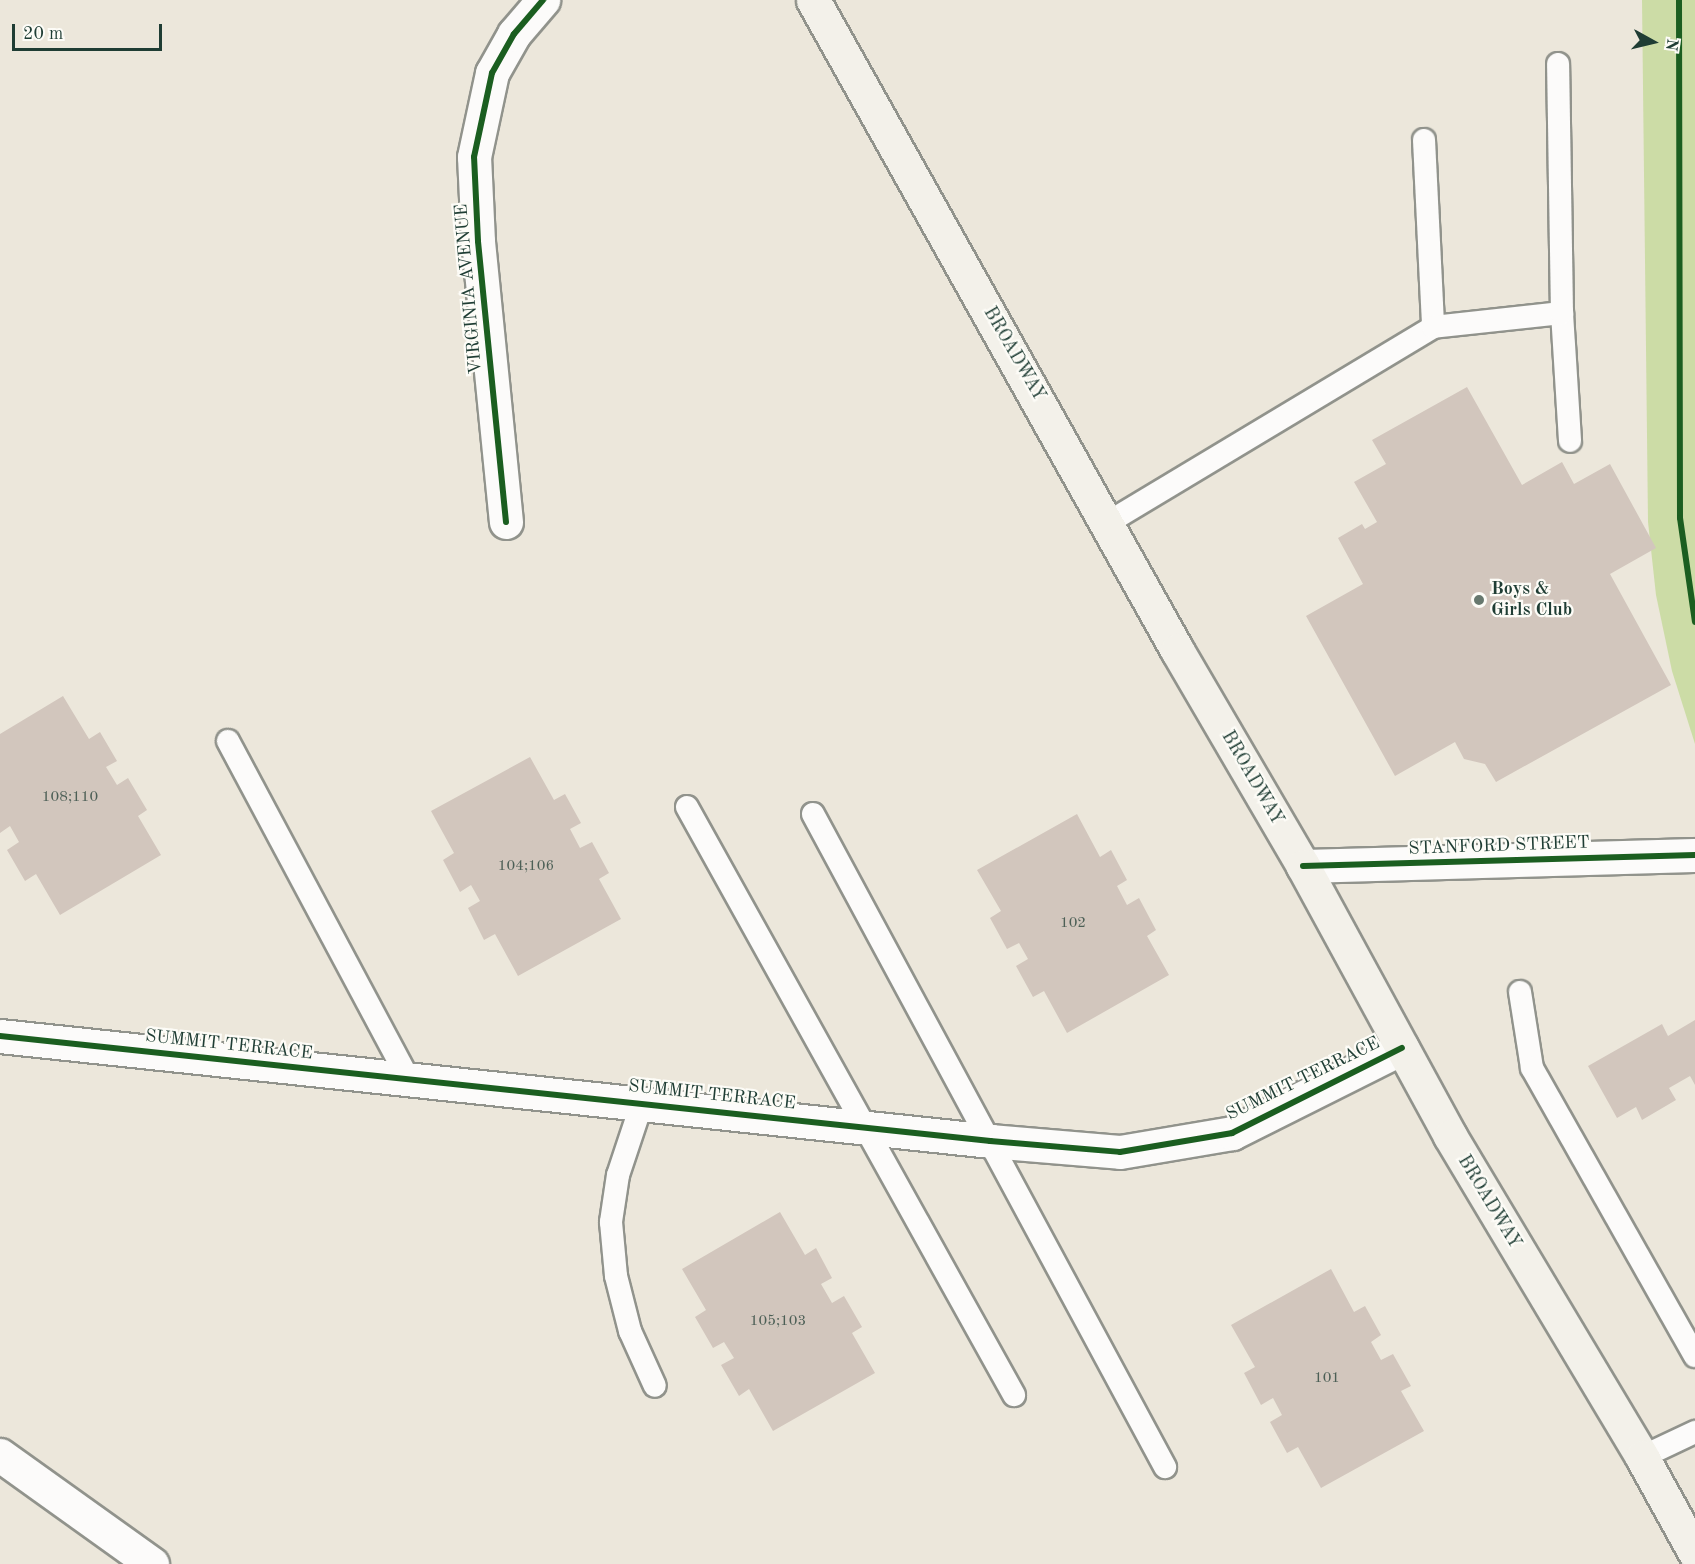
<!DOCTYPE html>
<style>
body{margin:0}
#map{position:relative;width:1695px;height:1564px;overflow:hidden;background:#ece7db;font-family:"Old Standard TT",serif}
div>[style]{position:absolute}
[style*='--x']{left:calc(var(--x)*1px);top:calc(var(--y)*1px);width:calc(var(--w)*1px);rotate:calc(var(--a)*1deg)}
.green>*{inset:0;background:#ccdca6}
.building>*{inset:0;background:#d2c6bd}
.roads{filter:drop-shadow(2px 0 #91938c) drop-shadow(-2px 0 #91938c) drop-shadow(0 2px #91938c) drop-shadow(0 -2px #91938c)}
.lane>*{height:22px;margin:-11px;padding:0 11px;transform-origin:11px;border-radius:11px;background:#fcfbfa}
.street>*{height:33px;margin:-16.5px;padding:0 16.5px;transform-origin:16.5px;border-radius:16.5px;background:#fcfbfa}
.secondary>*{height:33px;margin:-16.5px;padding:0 16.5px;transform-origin:16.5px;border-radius:16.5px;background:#f3f1ea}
.cycleway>*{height:6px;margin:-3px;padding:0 3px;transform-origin:3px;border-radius:3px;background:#1b5e20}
.dots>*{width:16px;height:16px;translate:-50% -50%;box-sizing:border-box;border:3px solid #fdfcf7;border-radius:50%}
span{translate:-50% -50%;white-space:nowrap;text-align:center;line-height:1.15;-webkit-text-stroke:4.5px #fdfcf7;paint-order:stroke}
.number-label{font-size:15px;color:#4c5f56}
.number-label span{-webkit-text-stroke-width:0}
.street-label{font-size:18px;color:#1f3d34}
.poi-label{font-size:18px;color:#1f3d34;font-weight:700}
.left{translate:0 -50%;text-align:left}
.north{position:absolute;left:1623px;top:12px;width:60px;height:60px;-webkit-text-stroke:4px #fdfcf7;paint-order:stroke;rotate:98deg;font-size:16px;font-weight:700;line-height:24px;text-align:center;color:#1f3d34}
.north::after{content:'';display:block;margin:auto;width:21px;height:27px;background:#1f3d34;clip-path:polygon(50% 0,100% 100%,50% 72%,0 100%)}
.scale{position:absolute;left:12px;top:24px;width:150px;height:27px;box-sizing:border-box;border:3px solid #1f3d34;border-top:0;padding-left:8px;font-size:18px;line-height:21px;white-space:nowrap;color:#1f3d34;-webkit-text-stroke:4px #fdfcf7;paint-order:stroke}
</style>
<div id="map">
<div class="green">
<i style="clip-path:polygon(1642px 0,1695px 0,1695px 744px,1672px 671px,1656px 595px,1648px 522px)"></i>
</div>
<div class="building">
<i style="clip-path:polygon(1467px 387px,1522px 485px,1562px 462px,1574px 484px,1610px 464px,1656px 548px,1610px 574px,1671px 685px,1496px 782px,1485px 764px,1464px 759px,1455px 742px,1395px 776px,1306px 616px,1363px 584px,1338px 538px,1362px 524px,1365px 529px,1377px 522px,1354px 482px,1386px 464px,1372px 440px)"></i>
<i style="clip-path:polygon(63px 696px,89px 739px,100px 732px,117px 761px,106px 767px,117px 785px,128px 778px,147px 810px,138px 816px,161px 855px,60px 915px,36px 874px,25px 881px,7px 850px,19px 842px,10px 826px,0 833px,0 734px)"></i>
<i style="clip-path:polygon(530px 757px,554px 800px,565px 794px,581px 823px,570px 829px,580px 848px,592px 842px,609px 873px,599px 879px,621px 919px,518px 976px,495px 934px,484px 940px,468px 908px,480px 901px,471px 885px,460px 892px,443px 860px,454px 853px,431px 811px)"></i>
<i style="clip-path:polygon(1077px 814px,1100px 857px,1111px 850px,1127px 880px,1117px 886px,1127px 905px,1139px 898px,1156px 930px,1147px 936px,1169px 975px,1067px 1033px,1044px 991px,1033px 997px,1016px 966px,1028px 959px,1019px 943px,1007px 949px,990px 918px,1001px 911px,977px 870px)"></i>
<i style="clip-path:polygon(1695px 1020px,1695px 1085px,1690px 1076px,1669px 1088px,1676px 1100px,1642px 1120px,1636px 1107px,1617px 1118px,1588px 1066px,1662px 1024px,1668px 1036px)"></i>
<i style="clip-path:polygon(780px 1212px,805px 1255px,816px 1248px,832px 1278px,821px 1284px,832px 1303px,844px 1296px,862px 1327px,852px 1333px,875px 1373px,773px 1431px,749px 1389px,739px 1396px,721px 1365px,734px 1358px,724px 1342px,713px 1348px,695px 1317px,706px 1310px,682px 1269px)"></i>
<i style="clip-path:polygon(1331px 1269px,1354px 1312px,1365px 1306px,1381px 1335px,1371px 1342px,1381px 1360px,1393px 1354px,1411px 1386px,1401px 1391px,1424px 1431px,1321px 1488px,1298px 1447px,1287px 1453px,1270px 1422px,1282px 1415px,1273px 1398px,1261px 1405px,1244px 1373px,1255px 1367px,1231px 1325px)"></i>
</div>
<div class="roads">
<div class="lane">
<i style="--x:1424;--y:140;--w:187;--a:87.2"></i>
<i style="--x:1562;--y:313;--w:128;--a:86.4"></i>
<i style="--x:1109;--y:522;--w:378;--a:-31"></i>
<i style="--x:1433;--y:327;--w:130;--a:-6.2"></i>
<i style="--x:1562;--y:313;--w:249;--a:-90.9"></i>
<i style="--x:228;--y:741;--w:382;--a:61.9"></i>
<i style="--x:687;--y:807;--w:673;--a:60.92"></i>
<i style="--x:813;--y:814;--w:742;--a:61.67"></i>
<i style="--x:1520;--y:992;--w:77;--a:81"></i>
<i style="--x:1532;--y:1068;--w:331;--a:60.5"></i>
<i style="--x:642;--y:1103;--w:76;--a:108.4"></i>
<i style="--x:618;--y:1175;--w:48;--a:98.5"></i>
<i style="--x:611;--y:1222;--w:54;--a:84.7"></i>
<i style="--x:616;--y:1276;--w:57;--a:75.7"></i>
<i style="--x:630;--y:1331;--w:60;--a:65.6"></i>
<i style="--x:1642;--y:1457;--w:59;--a:-25.3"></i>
</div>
<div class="street">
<i style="--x:506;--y:522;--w:282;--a:-95.7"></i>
<i style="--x:478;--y:241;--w:84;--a:-92.7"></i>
<i style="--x:474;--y:157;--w:86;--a:-77.9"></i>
<i style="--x:492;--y:73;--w:45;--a:-60.6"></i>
<i style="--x:514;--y:34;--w:45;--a:-49.5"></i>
<i style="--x:1303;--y:866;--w:392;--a:-1.6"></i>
<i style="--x:0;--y:1036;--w:996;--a:6.05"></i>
<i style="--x:990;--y:1141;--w:130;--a:4.8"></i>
<i style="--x:1120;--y:1152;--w:114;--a:-9.6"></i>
<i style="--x:1232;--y:1133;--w:190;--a:-26.6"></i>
<i style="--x:0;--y:1455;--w:187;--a:35.6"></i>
</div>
<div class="secondary">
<i style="--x:813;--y:0;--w:745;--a:60.75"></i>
<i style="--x:1177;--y:650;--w:250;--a:59.7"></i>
<i style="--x:1303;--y:866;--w:307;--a:61.4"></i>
<i style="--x:1450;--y:1136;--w:374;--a:59.1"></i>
<i style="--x:1642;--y:1457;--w:110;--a:61.1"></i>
</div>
</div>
<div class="cycleway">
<i style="--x:1679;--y:0;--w:518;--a:89.89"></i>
<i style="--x:1680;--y:518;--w:105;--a:81.8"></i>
<i style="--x:506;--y:522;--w:282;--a:-95.7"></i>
<i style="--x:478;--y:241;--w:84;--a:-92.7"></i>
<i style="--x:474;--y:157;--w:86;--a:-77.9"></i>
<i style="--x:492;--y:73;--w:45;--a:-60.6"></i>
<i style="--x:514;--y:34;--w:45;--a:-49.5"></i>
<i style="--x:1303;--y:866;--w:392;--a:-1.6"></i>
<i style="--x:0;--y:1036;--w:996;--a:6.05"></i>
<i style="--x:990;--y:1141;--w:130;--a:4.8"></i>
<i style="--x:1120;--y:1152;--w:114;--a:-9.6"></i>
<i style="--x:1232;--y:1133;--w:190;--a:-26.6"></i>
</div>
<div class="dots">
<i style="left:1479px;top:600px;background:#67786e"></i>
</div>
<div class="number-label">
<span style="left:70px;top:798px">108;110</span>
<span style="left:526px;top:867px">104;106</span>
<span style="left:1073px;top:924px">102</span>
<span style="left:778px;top:1322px">105;103</span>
<span style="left:1327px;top:1379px">101</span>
</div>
<div class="street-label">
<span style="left:469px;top:289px;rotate:-95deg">VIRGINIA AVENUE</span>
<span style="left:1014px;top:354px;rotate:60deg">BROADWAY</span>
<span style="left:1252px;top:778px;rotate:60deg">BROADWAY</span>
<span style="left:1499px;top:846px;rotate:-2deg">STANFORD STREET</span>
<span style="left:229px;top:1045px;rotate:6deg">SUMMIT TERRACE</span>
<span style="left:1303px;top:1079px;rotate:-26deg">SUMMIT TERRACE</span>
<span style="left:712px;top:1095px;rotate:6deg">SUMMIT TERRACE</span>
<span style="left:1489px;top:1202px;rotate:59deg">BROADWAY</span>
</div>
<div class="poi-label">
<span class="left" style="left:1491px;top:600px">Boys &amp;<br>Girls Club</span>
</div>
<div class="north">N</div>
<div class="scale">20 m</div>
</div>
